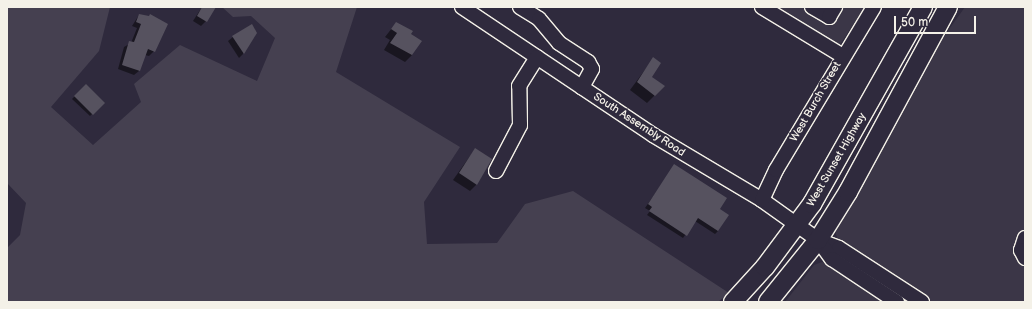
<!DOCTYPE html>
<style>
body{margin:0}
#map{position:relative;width:1032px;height:309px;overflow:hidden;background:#2f2a3d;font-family:"Balsamiq Sans",sans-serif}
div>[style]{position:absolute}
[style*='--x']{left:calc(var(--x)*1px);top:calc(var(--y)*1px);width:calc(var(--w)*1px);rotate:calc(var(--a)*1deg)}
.built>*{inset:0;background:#3b3647}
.green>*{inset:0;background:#454050}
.shadow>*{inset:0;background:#0007}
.building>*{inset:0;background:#56525f}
.roads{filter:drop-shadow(1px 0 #f4f1e8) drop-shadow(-1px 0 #f4f1e8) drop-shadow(0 1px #f4f1e8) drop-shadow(0 -1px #f4f1e8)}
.minor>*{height:14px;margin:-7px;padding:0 7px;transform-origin:7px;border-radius:7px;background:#2f2a3d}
.major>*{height:18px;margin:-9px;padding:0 9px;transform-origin:9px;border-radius:9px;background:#2f2a3d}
span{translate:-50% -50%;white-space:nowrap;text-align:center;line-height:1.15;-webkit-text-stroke:3.5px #2f2a3d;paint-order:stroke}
.street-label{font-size:11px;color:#f4f1e8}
.frame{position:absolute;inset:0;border:8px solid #f4f1e8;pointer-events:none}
.scale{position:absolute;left:894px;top:16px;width:82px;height:18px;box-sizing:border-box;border:2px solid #f4f1e8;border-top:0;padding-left:5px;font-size:12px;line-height:14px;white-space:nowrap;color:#f4f1e8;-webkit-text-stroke:3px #2f2a3d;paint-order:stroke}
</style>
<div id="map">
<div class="built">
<i style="clip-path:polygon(766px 7px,865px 7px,839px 46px)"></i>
<i style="clip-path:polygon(965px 7px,1025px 7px,1025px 302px,929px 302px,844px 246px,838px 240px,835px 231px,942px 39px)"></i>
<i style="clip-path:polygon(822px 262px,829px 263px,888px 302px,785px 302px,814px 265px)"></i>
</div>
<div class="green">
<i style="clip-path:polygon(7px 7px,110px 7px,99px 51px,51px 107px,93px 145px,141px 102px,134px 84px,180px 45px,257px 81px,275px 38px,251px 16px,233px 17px,222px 7px,357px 7px,336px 72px,460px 147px,424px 202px,427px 244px,497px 243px,525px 204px,573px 191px,729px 293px,718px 302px,7px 302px,7px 248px,20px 235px,26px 203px,7px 183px)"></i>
</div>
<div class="shadow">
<i style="clip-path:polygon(202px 7px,210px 7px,206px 21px,201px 26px,193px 21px)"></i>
<i style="clip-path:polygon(139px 15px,154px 51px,149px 56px,145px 55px,139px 71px,134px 75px,118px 69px,124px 47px,131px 43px,137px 28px,132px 26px)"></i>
<i style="clip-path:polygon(396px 23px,412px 55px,405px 62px,384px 50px,390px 40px,385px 37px)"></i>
<i style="clip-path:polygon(256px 33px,243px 54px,239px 58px,228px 41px,233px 37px)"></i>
<i style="clip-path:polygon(653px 59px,651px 77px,664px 86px,647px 103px,630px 90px)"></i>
<i style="clip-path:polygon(86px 85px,103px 103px,90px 116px,72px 99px)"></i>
<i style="clip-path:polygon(475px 149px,477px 184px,470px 191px,453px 180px)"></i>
<i style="clip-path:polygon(675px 165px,719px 210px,718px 231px,715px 234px,695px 221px,683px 238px,647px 215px,650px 211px,645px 208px)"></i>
</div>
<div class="building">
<i style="clip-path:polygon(202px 7px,216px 7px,207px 22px,197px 16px)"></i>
<i style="clip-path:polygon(139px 14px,149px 16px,150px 14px,168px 24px,155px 52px,148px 49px,140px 71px,122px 65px,129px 41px,134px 42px,141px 24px,136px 22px)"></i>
<i style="clip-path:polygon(396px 22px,413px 31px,411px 34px,422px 41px,412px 55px,390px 43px,397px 33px,391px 29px)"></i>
<i style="clip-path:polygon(252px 24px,257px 33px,244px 54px,232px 36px)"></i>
<i style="clip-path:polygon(653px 57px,661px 63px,652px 77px,665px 86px,655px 96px,637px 82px)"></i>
<i style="clip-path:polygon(86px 84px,105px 103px,93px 115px,74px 96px)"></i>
<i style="clip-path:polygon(475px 148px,492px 159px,477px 185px,459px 173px)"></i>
<i style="clip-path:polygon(674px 164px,727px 198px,720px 209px,729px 215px,718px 231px,698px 218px,687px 236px,649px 211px,652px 207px,648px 204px)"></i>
</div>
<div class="roads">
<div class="minor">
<i style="--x:462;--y:7;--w:230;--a:33.8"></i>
<i style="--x:653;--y:135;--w:127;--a:30.8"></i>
<i style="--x:762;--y:200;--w:69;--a:35.5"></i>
<i style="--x:818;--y:240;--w:22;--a:21"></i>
<i style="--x:839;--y:248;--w:99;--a:33"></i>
<i style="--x:520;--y:7;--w:22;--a:32"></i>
<i style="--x:539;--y:19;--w:31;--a:50"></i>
<i style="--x:559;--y:43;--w:35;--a:33"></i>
<i style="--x:588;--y:62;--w:8;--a:60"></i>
<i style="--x:592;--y:69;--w:21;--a:119"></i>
<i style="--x:762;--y:7;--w:95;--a:31.2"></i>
<i style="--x:812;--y:7;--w:20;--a:30"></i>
<i style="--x:829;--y:17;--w:12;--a:-59"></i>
<i style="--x:496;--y:171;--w:52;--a:-62.4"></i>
<i style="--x:520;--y:125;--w:39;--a:-91"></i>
<i style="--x:519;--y:86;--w:34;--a:-58"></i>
<i style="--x:762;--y:200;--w:33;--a:-65"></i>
<i style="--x:776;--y:170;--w:190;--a:-59"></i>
<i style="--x:1025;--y:238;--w:13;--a:108"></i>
<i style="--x:1021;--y:250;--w:9;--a:63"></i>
<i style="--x:818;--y:240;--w:24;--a:54"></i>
<i style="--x:832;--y:259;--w:78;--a:33.5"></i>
</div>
<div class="major">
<i style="--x:733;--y:302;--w:47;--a:-47.6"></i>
<i style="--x:765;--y:267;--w:79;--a:-53.3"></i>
<i style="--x:812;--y:204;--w:226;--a:-60.6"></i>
<i style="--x:768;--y:302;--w:80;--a:-51.1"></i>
<i style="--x:818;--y:240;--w:57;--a:-58"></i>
<i style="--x:848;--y:192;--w:210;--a:-61.6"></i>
</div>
</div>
<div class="street-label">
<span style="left:816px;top:102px;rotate:-60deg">West Burch Street</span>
<span style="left:639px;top:125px;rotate:33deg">South Assembly Road</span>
<span style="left:837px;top:160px;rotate:-60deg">West Sunset Highway</span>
</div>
<div class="frame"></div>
<div class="scale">50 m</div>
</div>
